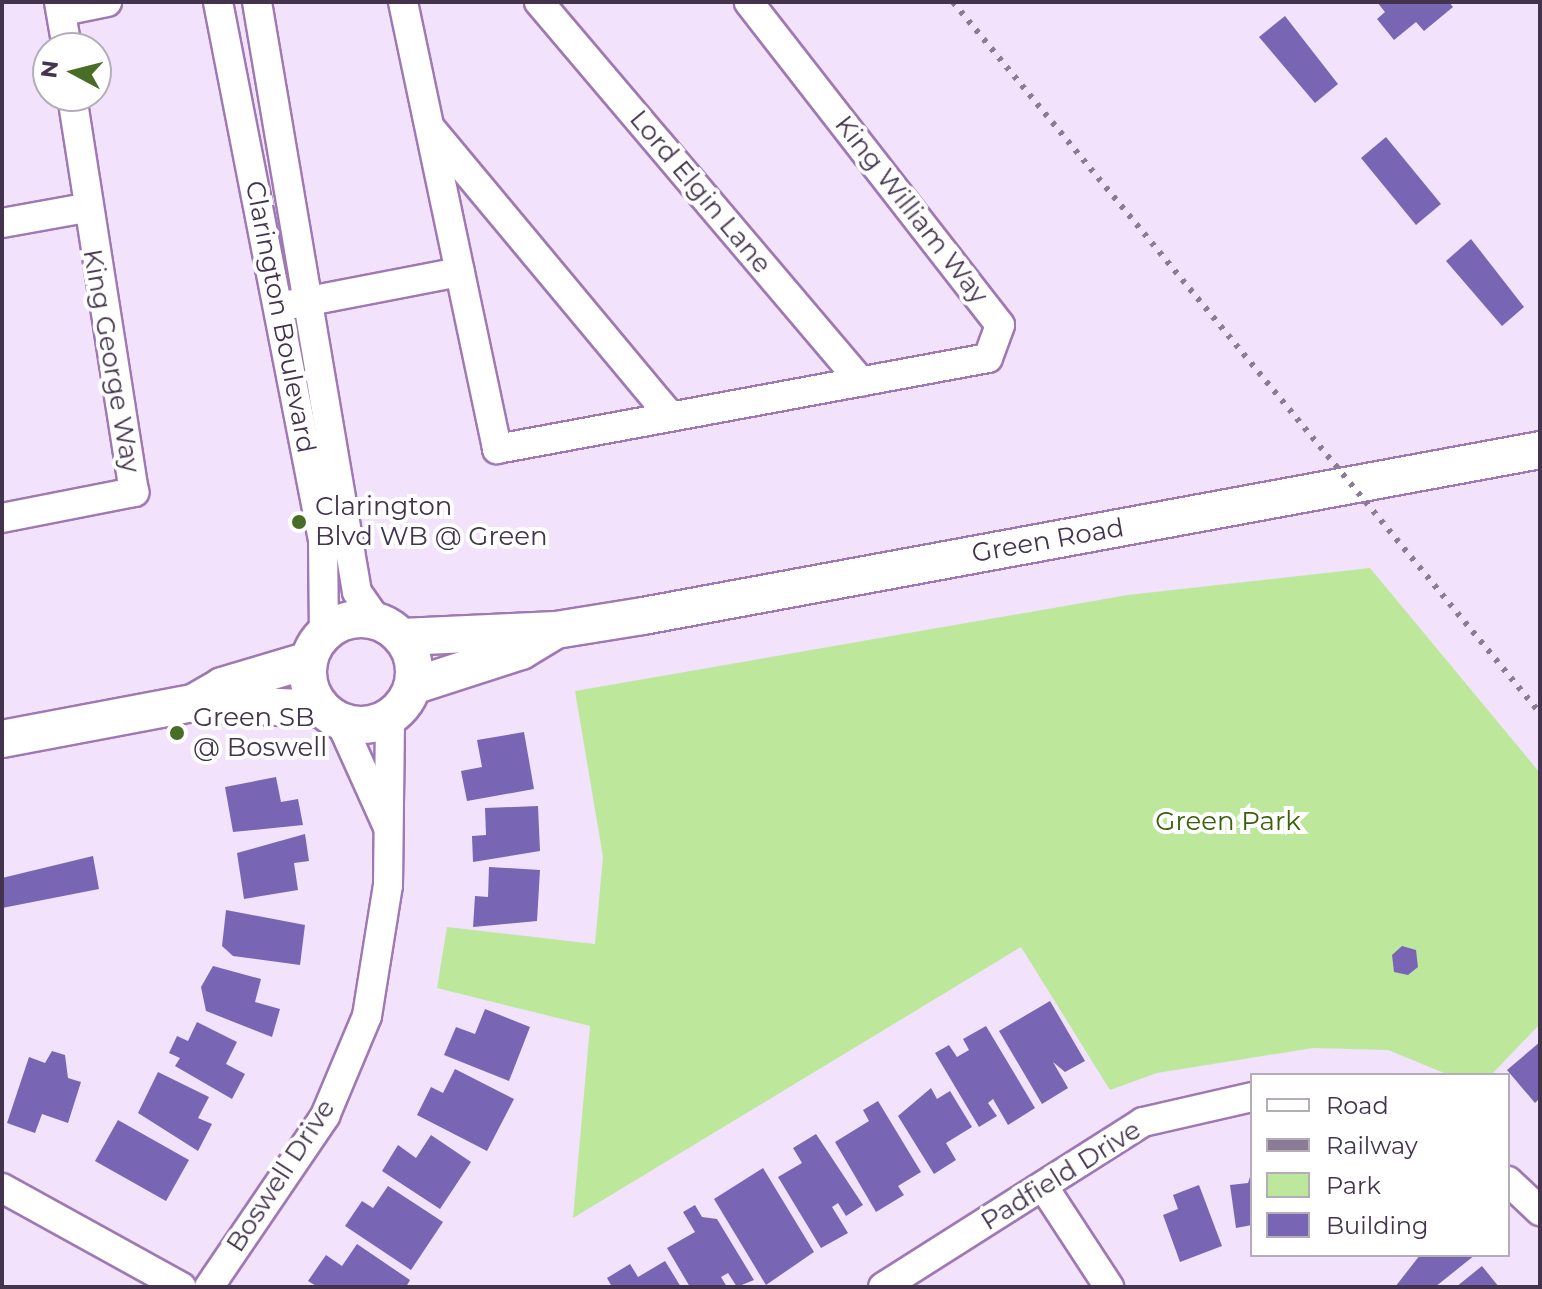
<!DOCTYPE html>
<style>
body{margin:0}
#map{position:relative;width:1542px;height:1289px;overflow:hidden;background:#f2e2fc;font-family:Montserrat,sans-serif}
div>[style]{position:absolute}
[style*='--x']{left:calc(var(--x)*1px);top:calc(var(--y)*1px);width:calc(var(--w)*1px);rotate:calc(var(--a)*1deg)}
.green>*{inset:0;background:#bde89c}
.building>*{inset:0;background:#7866b4}
.roads{filter:drop-shadow(2px 0 #9e79b3) drop-shadow(-2px 0 #9e79b3) drop-shadow(0 2px #9e79b3) drop-shadow(0 -2px #9e79b3)}
.minor>*{height:28px;margin:-14px;padding:0 14px;transform-origin:14px;border-radius:14px;background:#fff}
.tertiary>*{height:36px;margin:-18px;padding:0 18px;transform-origin:18px;border-radius:18px;background:#fff}
.tertiary>.ring{margin:-18px;padding:0;box-sizing:content-box;background:none;border:36px solid #fff;border-radius:50%}
.rail>*{height:6px;margin-top:-3px;transform-origin:0;background:repeating-linear-gradient(90deg,#8b7b94 0 4px,transparent 0 12px)}
.dots>*{width:22px;height:22px;translate:-50% -50%;box-sizing:border-box;border:4px solid #fff;border-radius:50%}
span{translate:-50% -50%;white-space:nowrap;text-align:center;line-height:1.15;-webkit-text-stroke:8px #fff;paint-order:stroke}
.street-label{font-size:26px;color:#43334c}
.poi-label{font-size:26px;color:#43334c}
.left{translate:0 -50%;text-align:left}
.park-label{font-size:26px;color:#386109}
.frame{position:absolute;inset:0;border:4px solid #43334c;pointer-events:none}
.legend{position:absolute;left:1250px;top:1073px;width:260px;height:184px;box-sizing:border-box;background:#fff;border:2px solid #b4adb7;margin:0;padding:10px 14px;list-style:none;font-size:24px;color:#43334c}
.legend li{display:flex;align-items:center;gap:16px;height:40px}
.legend b{width:40px;border:2px solid #b4adb7}
.north{position:absolute;left:32px;top:32px;width:80px;height:80px;box-sizing:border-box;background:#fff;border:2px solid #b4adb7;border-radius:50%;rotate:277deg;font-size:22px;font-weight:700;line-height:32px;text-align:center;color:#43334c}
.north::after{content:'';display:block;margin:auto;width:28px;height:36px;background:#486d27;clip-path:polygon(50% 0,100% 100%,50% 72%,0 100%)}
</style>
<div id="map">
<div class="green">
<i style="clip-path:polygon(1370px 568px,1540px 773px,1540px 1024px,1491px 1075px,1449px 1075px,1388px 1050px,1313px 1048px,1157px 1073px,1110px 1090px,1021px 947px,573px 1218px,590px 1026px,437px 988px,447px 927px,595px 944px,603px 857px,575px 691px,1128px 595px)"></i>
</div>
<div class="building">
<i style="clip-path:polygon(1377px 2px,1449px 2px,1453px 7px,1424px 31px,1416px 22px,1394px 40px,1377px 19px,1385px 12px)"></i>
<i style="clip-path:polygon(1285px 16px,1338px 84px,1315px 103px,1259px 37px)"></i>
<i style="clip-path:polygon(1386px 137px,1441px 204px,1416px 225px,1361px 158px)"></i>
<i style="clip-path:polygon(1471px 239px,1524px 307px,1502px 326px,1446px 261px)"></i>
<i style="clip-path:polygon(524px 732px,534px 789px,467px 801px,461px 771px,482px 767px,477px 740px)"></i>
<i style="clip-path:polygon(276px 777px,281px 802px,298px 799px,303px 825px,233px 832px,225px 787px)"></i>
<i style="clip-path:polygon(538px 806px,540px 851px,473px 862px,472px 836px,486px 835px,485px 808px)"></i>
<i style="clip-path:polygon(305px 834px,309px 861px,294px 863px,298px 890px,244px 899px,237px 853px)"></i>
<i style="clip-path:polygon(93px 856px,99px 889px,2px 908px,2px 878px)"></i>
<i style="clip-path:polygon(489px 867px,540px 870px,537px 921px,473px 927px,475px 896px,488px 897px)"></i>
<i style="clip-path:polygon(226px 910px,305px 925px,300px 965px,233px 956px,222px 946px)"></i>
<i style="clip-path:polygon(1402px 946px,1416px 950px,1418px 967px,1408px 975px,1394px 972px,1392px 955px)"></i>
<i style="clip-path:polygon(213px 966px,261px 979px,255px 1002px,280px 1009px,272px 1037px,206px 1011px,201px 987px)"></i>
<i style="clip-path:polygon(1050px 1001px,1085px 1061px,1065px 1072px,1053px 1062px,1068px 1088px,1042px 1104px,999px 1031px)"></i>
<i style="clip-path:polygon(485px 1009px,530px 1027px,509px 1081px,444px 1055px,456px 1027px,475px 1034px)"></i>
<i style="clip-path:polygon(197px 1022px,237px 1042px,226px 1064px,245px 1074px,232px 1099px,175px 1066px,180px 1058px,169px 1053px,177px 1036px,188px 1041px)"></i>
<i style="clip-path:polygon(986px 1026px,1035px 1108px,1008px 1125px,993px 1099px,988px 1103px,997px 1116px,979px 1127px,935px 1053px,949px 1045px,957px 1057px,969px 1050px,963px 1039px)"></i>
<i style="clip-path:polygon(1540px 1042px,1540px 1098px,1535px 1103px,1507px 1070px)"></i>
<i style="clip-path:polygon(52px 1051px,65px 1055px,68px 1078px,81px 1082px,68px 1123px,42px 1114px,35px 1133px,7px 1123px,29px 1057px,45px 1063px)"></i>
<i style="clip-path:polygon(455px 1069px,514px 1099px,487px 1151px,417px 1115px,431px 1087px,443px 1093px)"></i>
<i style="clip-path:polygon(158px 1072px,209px 1097px,198px 1118px,212px 1124px,198px 1151px,138px 1113px)"></i>
<i style="clip-path:polygon(931px 1088px,937px 1099px,950px 1091px,972px 1127px,946px 1143px,956px 1160px,934px 1174px,898px 1116px)"></i>
<i style="clip-path:polygon(878px 1101px,921px 1172px,898px 1186px,904px 1195px,876px 1212px,835px 1142px,869px 1121px,863px 1110px)"></i>
<i style="clip-path:polygon(118px 1120px,189px 1160px,166px 1201px,95px 1161px)"></i>
<i style="clip-path:polygon(816px 1134px,863px 1205px,846px 1216px,838px 1203px,832px 1207px,848px 1233px,821px 1248px,778px 1177px,802px 1163px,793px 1148px)"></i>
<i style="clip-path:polygon(431px 1135px,471px 1162px,440px 1209px,382px 1171px,398px 1145px,416px 1158px)"></i>
<i style="clip-path:polygon(763px 1168px,814px 1252px,766px 1285px,714px 1199px)"></i>
<i style="clip-path:polygon(1252px 1171px,1252px 1225px,1236px 1228px,1230px 1185px,1248px 1183px)"></i>
<i style="clip-path:polygon(1199px 1185px,1222px 1246px,1180px 1262px,1163px 1215px,1178px 1209px,1173px 1195px)"></i>
<i style="clip-path:polygon(388px 1186px,443px 1222px,411px 1270px,345px 1226px,362px 1201px,373px 1208px)"></i>
<i style="clip-path:polygon(695px 1205px,702px 1217px,717px 1219px,754px 1280px,737px 1287px,728px 1273px,721px 1277px,727px 1287px,690px 1287px,667px 1248px,695px 1232px,683px 1212px)"></i>
<i style="clip-path:polygon(357px 1244px,410px 1280px,406px 1287px,318px 1287px,308px 1281px,326px 1255px,342px 1266px)"></i>
<i style="clip-path:polygon(1420px 1255px,1475px 1255px,1435px 1287px,1395px 1287px)"></i>
<i style="clip-path:polygon(665px 1261px,681px 1287px,612px 1287px,607px 1278px,630px 1264px,638px 1277px)"></i>
<i style="clip-path:polygon(1482px 1266px,1499px 1287px,1456px 1287px)"></i>
</div>
<div class="roads">
<div class="minor">
<i style="--x:59;--y:2;--w:47;--a:80.1"></i>
<i style="--x:218;--y:2;--w:548;--a:78.96"></i>
<i style="--x:323;--y:540;--w:93;--a:89.4"></i>
<i style="--x:257;--y:2;--w:598;--a:80.38"></i>
<i style="--x:357;--y:592;--w:35;--a:55"></i>
<i style="--x:403;--y:2;--w:457;--a:78.1"></i>
<i style="--x:497;--y:449;--w:499;--a:-10.5"></i>
<i style="--x:988;--y:358;--w:35;--a:-70"></i>
<i style="--x:1000;--y:325;--w:409;--a:-127.9"></i>
<i style="--x:539;--y:2;--w:498;--a:49.7"></i>
<i style="--x:63;--y:11;--w:45;--a:-11.6"></i>
<i style="--x:432;--y:130;--w:373;--a:50.2"></i>
<i style="--x:2;--y:223;--w:84;--a:-10.2"></i>
<i style="--x:288;--y:305;--w:175;--a:-10.9"></i>
<i style="--x:2;--y:518;--w:135;--a:-11.1"></i>
<i style="--x:134;--y:492;--w:401;--a:-98.9"></i>
<i style="--x:341;--y:723;--w:114;--a:65.7"></i>
<i style="--x:1508;--y:1181;--w:44;--a:43.2"></i>
<i style="--x:1043;--y:1186;--w:121;--a:56.8"></i>
<i style="--x:2;--y:1188;--w:205;--a:28.9"></i>
<i style="--x:209;--y:1287;--w:207;--a:-55.8"></i>
<i style="--x:325;--y:1116;--w:108;--a:-67.2"></i>
<i style="--x:367;--y:1016;--w:133;--a:-80.9"></i>
<i style="--x:388;--y:885;--w:168;--a:-89.3"></i>
<i style="--x:883;--y:1287;--w:308;--a:-32.4"></i>
<i style="--x:1143;--y:1122;--w:112;--a:-12.9"></i>
</div>
<div class="tertiary">
<i class="ring" style="left:308px;top:619px;width:70px;height:70px"></i>
<i style="--x:402;--y:637;--w:154;--a:-2.6"></i>
<i style="--x:556;--y:630;--w:88;--a:-9.1"></i>
<i style="--x:643;--y:616;--w:912;--a:-10.48"></i>
<i style="--x:413;--y:686;--w:114;--a:-18"></i>
<i style="--x:521;--y:651;--w:39;--a:-31"></i>
<i style="--x:193;--y:703;--w:34;--a:-30"></i>
<i style="--x:222;--y:686;--w:91;--a:-16.6"></i>
<i style="--x:2;--y:739;--w:194;--a:-10.7"></i>
<i style="--x:193;--y:703;--w:129;--a:2.7"></i>
</div>
</div>
<div class="rail">
<i style="--x:953;--y:2;--w:922;--a:50.46"></i>
</div>
<div class="dots">
<i style="left:299px;top:522px;background:#486d27"></i>
<i style="left:177px;top:733px;background:#486d27"></i>
</div>
<div class="street-label">
<span style="left:700px;top:192px;rotate:50deg">Lord Elgin Lane</span>
<span style="left:911px;top:210px;rotate:52deg">King William Way</span>
<span style="left:280px;top:317px;rotate:79deg">Clarington Boulevard</span>
<span style="left:111px;top:361px;rotate:80deg">King George Way</span>
<span style="left:1048px;top:541px;rotate:-10deg">Green Road</span>
<span style="left:281px;top:1176px;rotate:-57deg">Boswell Drive</span>
<span style="left:1061px;top:1176px;rotate:-32deg">Padfield Drive</span>
</div>
<div class="poi-label">
<span class="left" style="left:315px;top:522px">Clarington<br>Blvd WB @ Green</span>
<span class="left" style="left:193px;top:733px">Green SB<br>@ Boswell</span>
</div>
<div class="park-label">
<span style="left:1228px;top:822px">Green Park</span>
</div>
<div class="frame"></div>
<ul class="legend">
<li><b style="height:10px;background:#fff"></b>Road</li>
<li><b style="height:10px;background:#8b7b94"></b>Railway</li>
<li><b style="height:22px;background:#bde89c"></b>Park</li>
<li><b style="height:22px;background:#7866b4"></b>Building</li>
</ul>
<div class="north">N</div>
</div>
